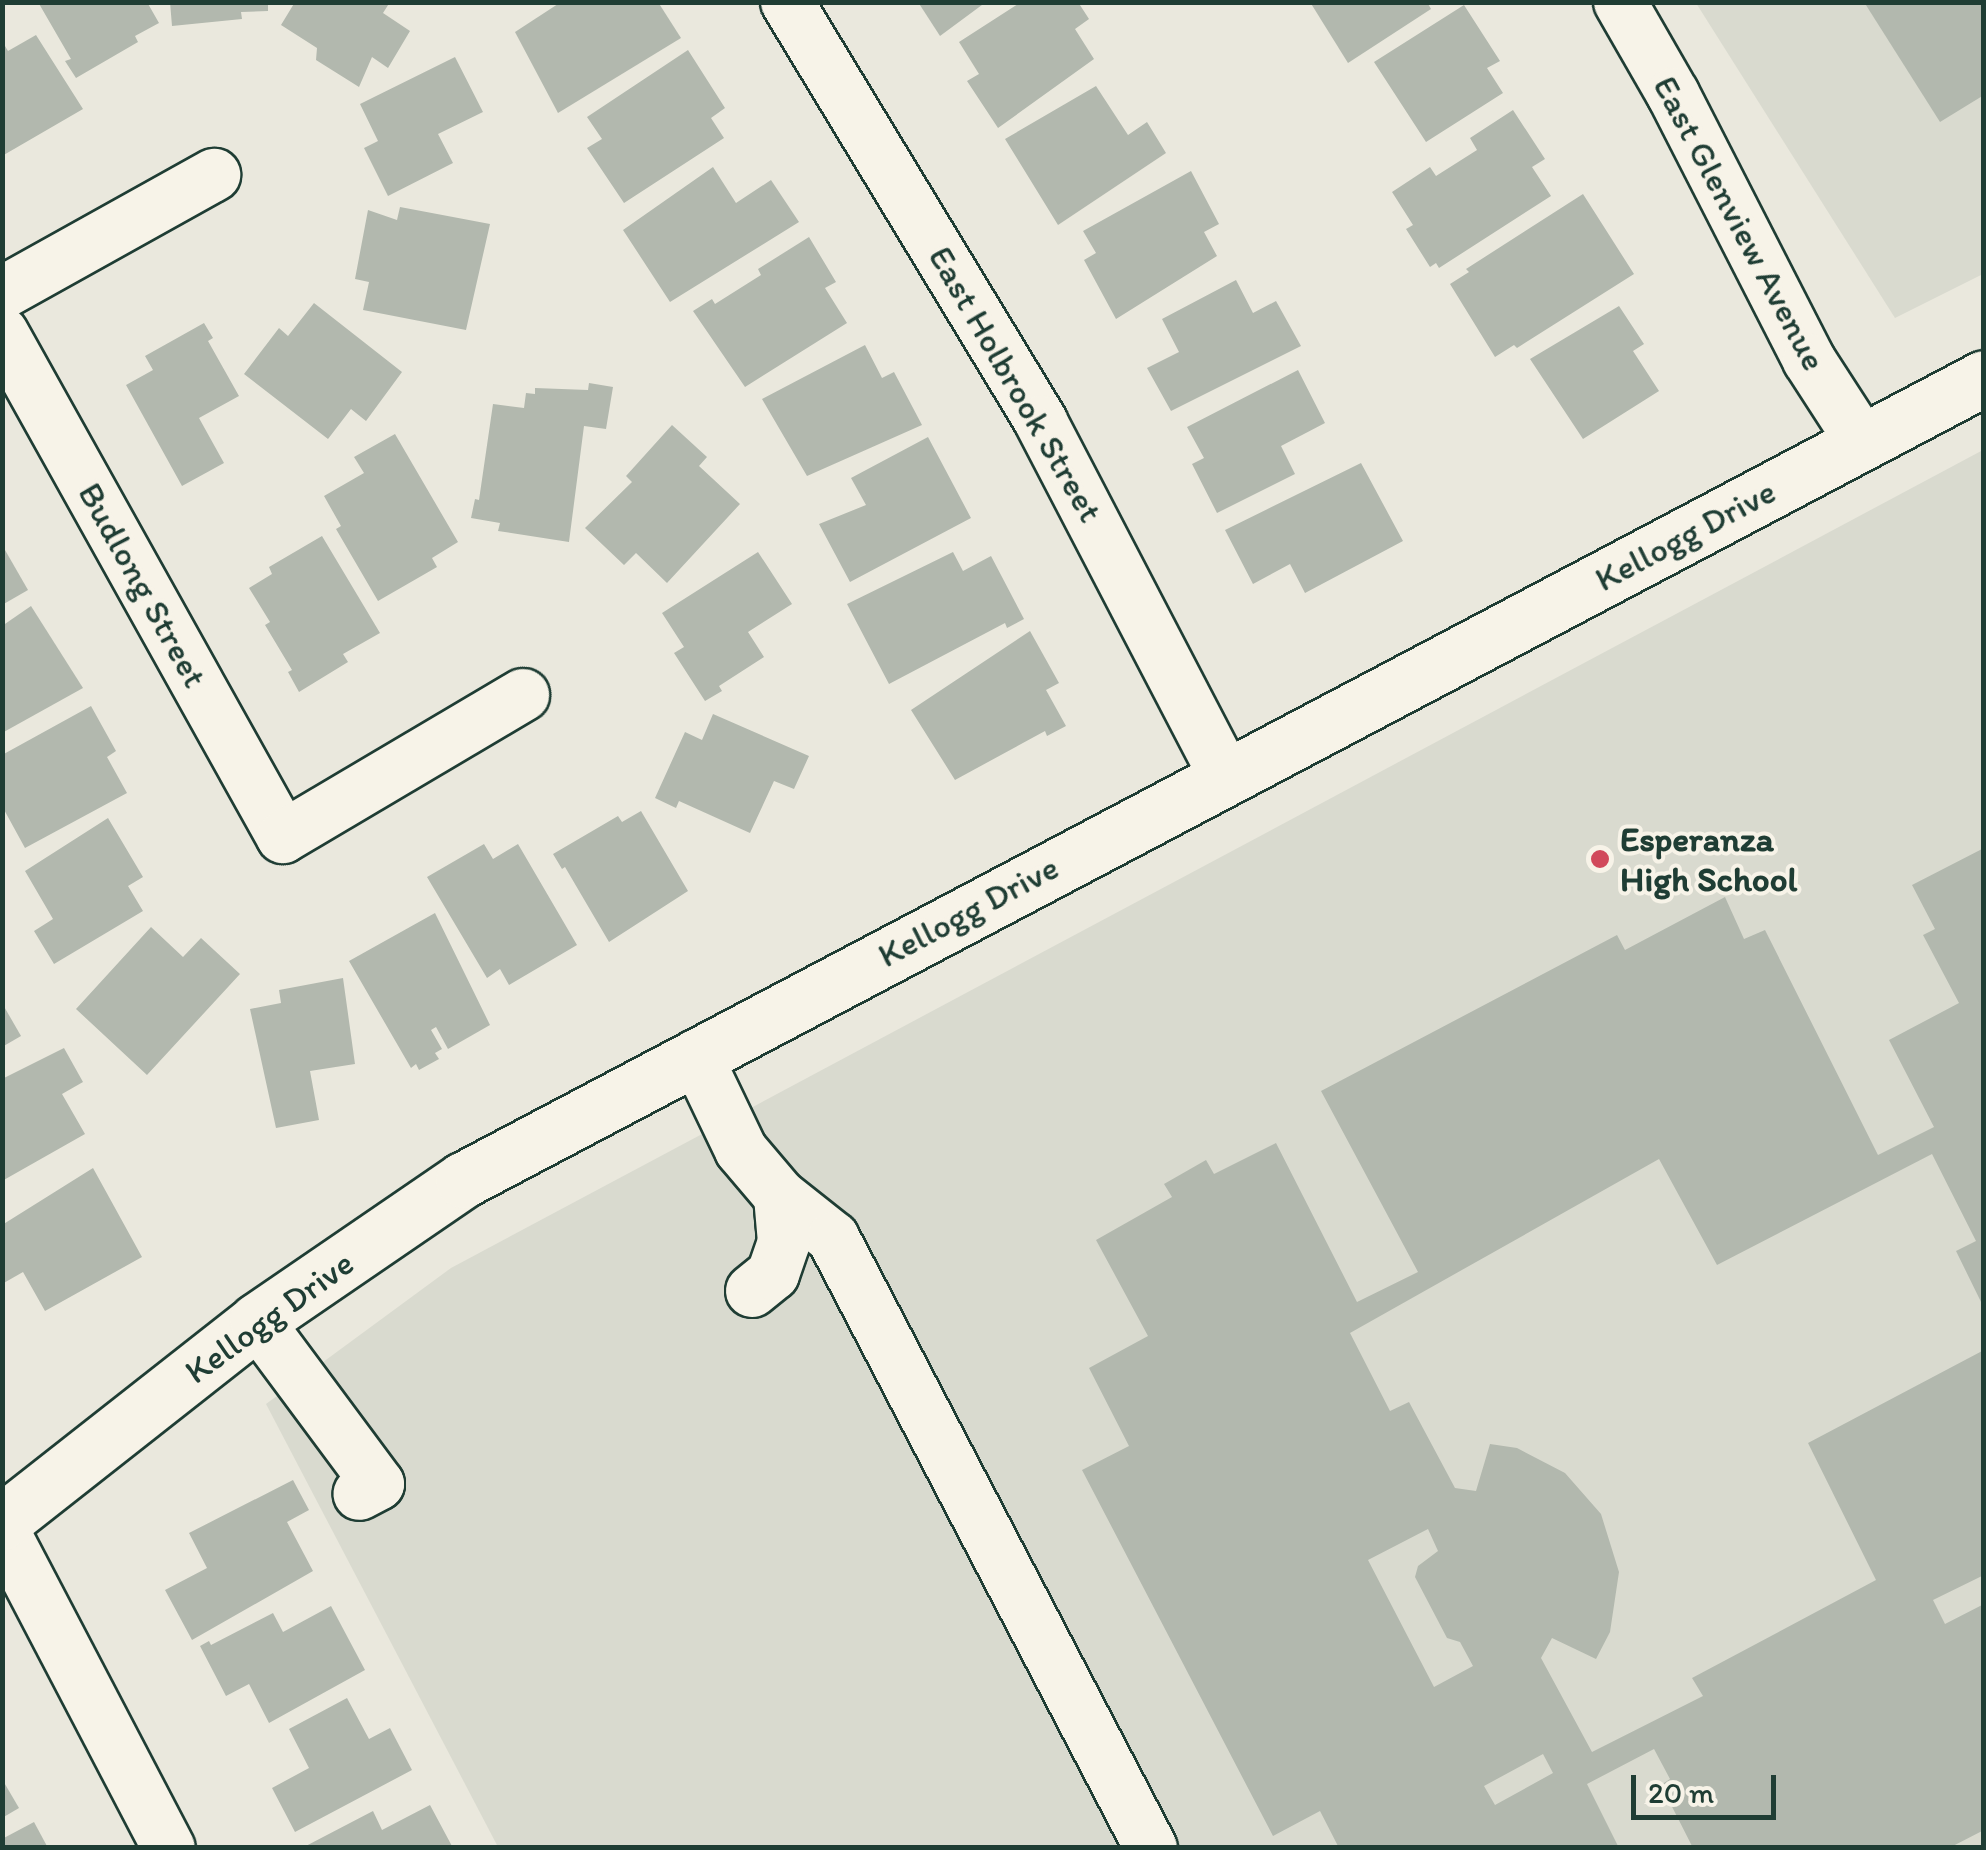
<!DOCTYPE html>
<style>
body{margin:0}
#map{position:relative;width:1986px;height:1850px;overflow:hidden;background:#eae8dd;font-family:Itim,sans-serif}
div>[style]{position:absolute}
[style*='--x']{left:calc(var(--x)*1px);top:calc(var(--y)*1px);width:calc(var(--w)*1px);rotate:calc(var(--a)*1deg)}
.built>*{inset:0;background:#d9dacf}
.building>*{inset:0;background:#b2b8ae}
.roads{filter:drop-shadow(2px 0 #1f3d34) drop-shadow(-2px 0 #1f3d34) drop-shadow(0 2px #1f3d34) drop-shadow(0 -2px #1f3d34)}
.minor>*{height:52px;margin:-26px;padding:0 26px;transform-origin:26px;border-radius:26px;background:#f7f3e8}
.major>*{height:55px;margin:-27.5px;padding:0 27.5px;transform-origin:27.5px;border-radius:27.5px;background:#f7f3e8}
.dots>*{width:28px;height:28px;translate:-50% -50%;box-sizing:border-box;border:5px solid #f7f3e8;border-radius:50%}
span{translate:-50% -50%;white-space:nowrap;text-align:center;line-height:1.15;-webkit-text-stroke:8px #f7f3e8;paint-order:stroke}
.street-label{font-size:35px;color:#1f3d34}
.poi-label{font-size:35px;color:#1f3d34;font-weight:700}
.left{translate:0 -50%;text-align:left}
.frame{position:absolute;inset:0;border:5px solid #1f3d34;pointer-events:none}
.scale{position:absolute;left:1631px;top:1775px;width:145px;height:45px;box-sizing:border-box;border:5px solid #1f3d34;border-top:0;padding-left:12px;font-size:30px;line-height:35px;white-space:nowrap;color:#1f3d34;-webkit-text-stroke:8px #f7f3e8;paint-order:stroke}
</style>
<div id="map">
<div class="built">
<i style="clip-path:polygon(1696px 3px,1983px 3px,1983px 274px,1895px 318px)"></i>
<i style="clip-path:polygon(1983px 450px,1983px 1847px,498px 1847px,266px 1404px,451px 1268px)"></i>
</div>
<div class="building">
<i style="clip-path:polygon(38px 2px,147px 2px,159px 23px,135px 36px,138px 42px,76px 78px,65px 61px,71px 59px)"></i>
<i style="clip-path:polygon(170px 2px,268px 2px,268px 11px,241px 12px,242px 19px,172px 26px)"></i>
<i style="clip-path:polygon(295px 2px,390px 2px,383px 13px,410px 31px,388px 68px,372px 57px,359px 87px,316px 60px,317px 48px,281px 25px)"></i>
<i style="clip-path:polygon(561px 2px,658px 2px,681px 38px,558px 113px,515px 32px)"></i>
<i style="clip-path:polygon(918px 2px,986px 2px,940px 36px)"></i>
<i style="clip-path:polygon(1021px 2px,1078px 2px,1089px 19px,1075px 29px,1094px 59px,998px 128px,967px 81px,979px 74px,959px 42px)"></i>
<i style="clip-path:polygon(1310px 2px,1427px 2px,1431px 9px,1348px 63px)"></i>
<i style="clip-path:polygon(1864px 2px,1984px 2px,1984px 95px,1940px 122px)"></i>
<i style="clip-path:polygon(1464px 5px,1500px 61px,1487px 68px,1503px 93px,1426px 142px,1374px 62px)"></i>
<i style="clip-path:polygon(36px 35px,83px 109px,2px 156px,2px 41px,8px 51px)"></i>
<i style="clip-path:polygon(688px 50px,725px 108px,711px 118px,724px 138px,624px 203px,587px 148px,602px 139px,587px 117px)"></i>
<i style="clip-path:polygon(455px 57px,483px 112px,438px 134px,453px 163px,388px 196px,364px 148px,378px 141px,360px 104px)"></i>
<i style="clip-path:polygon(1096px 86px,1128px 135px,1147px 122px,1166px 153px,1058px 225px,1005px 139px)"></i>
<i style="clip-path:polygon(1513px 110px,1545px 159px,1532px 167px,1551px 196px,1439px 268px,1436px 263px,1430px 267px,1406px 229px,1413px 225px,1392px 192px,1430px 167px,1436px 176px,1477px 150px,1470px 138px)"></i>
<i style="clip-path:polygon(713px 167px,736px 203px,771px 180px,799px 222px,670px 302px,623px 230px)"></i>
<i style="clip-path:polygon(1191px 171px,1219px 224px,1204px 232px,1217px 256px,1116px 319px,1084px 260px,1096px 253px,1083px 231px)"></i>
<i style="clip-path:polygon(1583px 194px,1634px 274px,1517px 348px,1514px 345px,1495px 357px,1450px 284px,1469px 272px,1466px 269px)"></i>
<i style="clip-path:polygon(400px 207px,490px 224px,466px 330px,363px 310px,369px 282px,355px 279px,368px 210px,397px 220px)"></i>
<i style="clip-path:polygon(809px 237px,836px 282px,825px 288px,847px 323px,745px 387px,693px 311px,712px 299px,715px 304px,761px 275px,758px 269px)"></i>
<i style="clip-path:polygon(1236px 280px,1253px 313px,1276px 301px,1301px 346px,1171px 411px,1147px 368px,1179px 352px,1162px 319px)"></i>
<i style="clip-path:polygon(314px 303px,402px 372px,366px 421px,351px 409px,328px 439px,244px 374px,279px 328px,288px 336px)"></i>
<i style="clip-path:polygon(1619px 306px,1644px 344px,1633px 351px,1659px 391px,1583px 439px,1530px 359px)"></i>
<i style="clip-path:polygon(204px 323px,213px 338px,208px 341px,239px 396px,199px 418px,224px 463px,182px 486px,126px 385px,153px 370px,145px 356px)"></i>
<i style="clip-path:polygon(865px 345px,882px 378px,894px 372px,922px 425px,807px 476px,762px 399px)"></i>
<i style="clip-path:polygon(1298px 370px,1325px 423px,1281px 446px,1295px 474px,1217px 513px,1192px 464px,1204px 458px,1187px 427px)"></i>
<i style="clip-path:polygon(589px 383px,613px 387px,606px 429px,584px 426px,569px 542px,498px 531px,500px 523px,471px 518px,475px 499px,479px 500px,493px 404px,524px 408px,526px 393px,535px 394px,535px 388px,588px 390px)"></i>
<i style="clip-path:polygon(672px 425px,707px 457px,699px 466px,740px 504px,667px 583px,636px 553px,624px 565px,585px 528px,632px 482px,626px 476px)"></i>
<i style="clip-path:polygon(395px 434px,458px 542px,432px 558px,437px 567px,378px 601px,336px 529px,341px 526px,324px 496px,364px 473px,354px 457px)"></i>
<i style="clip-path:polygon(928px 437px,971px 518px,850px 582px,819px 524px,866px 505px,851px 478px)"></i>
<i style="clip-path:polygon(1361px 463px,1403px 541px,1305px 593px,1290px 564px,1253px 584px,1225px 530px)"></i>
<i style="clip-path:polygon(322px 536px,380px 633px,343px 654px,348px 662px,299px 692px,288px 672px,292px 670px,265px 625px,270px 622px,249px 588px,272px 574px,269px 567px)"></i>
<i style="clip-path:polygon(5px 550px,28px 590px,2px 605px,2px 552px)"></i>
<i style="clip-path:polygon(758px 552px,792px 604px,748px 632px,764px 657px,719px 686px,722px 691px,705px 701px,674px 653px,684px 647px,662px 613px)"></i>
<i style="clip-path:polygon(953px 552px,963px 571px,991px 556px,1024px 619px,1007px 628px,1005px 623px,889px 684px,847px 604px)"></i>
<i style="clip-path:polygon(31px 606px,83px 688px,2px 733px,2px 626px)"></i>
<i style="clip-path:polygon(1030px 631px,1059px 683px,1046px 690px,1066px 726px,1047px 736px,1045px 731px,955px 780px,911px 710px)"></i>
<i style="clip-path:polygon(91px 706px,116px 751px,107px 757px,127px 793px,25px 848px,2px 806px,2px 755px)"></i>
<i style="clip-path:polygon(713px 714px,809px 756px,794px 789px,774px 781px,750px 833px,679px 801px,676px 808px,655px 798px,685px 732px,702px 740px)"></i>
<i style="clip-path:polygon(641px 811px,688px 891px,609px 942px,565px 867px,562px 869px,553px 854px,618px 816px,622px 822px)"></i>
<i style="clip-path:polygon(108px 818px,143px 877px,128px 886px,143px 911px,54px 964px,34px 931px,53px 919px,25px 871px)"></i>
<i style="clip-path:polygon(484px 844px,493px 859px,518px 844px,577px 945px,509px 985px,500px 969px,487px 978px,427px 877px)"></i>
<i style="clip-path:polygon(evenodd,1984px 848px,1984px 1308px,1956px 1251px,1976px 1241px,1932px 1154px,1717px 1265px,1659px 1159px,1350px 1333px,1390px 1411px,1409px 1402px,1455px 1488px,1476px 1491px,1490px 1444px,1517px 1448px,1565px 1473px,1601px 1514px,1619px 1572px,1610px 1632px,1596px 1659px,1552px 1638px,1541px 1658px,1592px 1752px,1703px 1696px,1692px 1678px,1876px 1580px,1808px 1443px,1984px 1350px,1984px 1575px,1933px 1600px,1945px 1624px,1984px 1604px,1984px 1830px,1949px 1848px,1693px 1848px,1661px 1785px,1670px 1779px,1654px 1749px,1587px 1784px,1619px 1848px,1339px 1848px,1320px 1811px,1273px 1836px,1082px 1470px,1129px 1446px,1089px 1368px,1148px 1336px,1096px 1240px,1172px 1197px,1164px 1184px,1206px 1160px,1214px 1174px,1276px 1143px,1357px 1302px,1418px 1272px,1321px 1091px,1617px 935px,1625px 950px,1725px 897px,1744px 939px,1765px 930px,1878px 1155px,1934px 1127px,1889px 1040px,1959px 1003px,1923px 935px,1935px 929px,1912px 885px,1984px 848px,1428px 1529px,1438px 1551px,1418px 1566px,1415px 1577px,1447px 1638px,1460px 1642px,1473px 1666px,1434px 1687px,1368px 1560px,1428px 1529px,1984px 848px,1543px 1754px,1553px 1773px,1495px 1805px,1484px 1786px,1543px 1754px)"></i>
<i style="clip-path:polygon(435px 913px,490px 1025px,448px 1049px,436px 1027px,431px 1030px,442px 1049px,435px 1053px,439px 1059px,419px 1070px,416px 1064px,411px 1068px,349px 961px)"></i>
<i style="clip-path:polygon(151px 927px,183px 957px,201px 938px,240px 974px,147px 1075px,76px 1009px)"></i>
<i style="clip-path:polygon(343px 978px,355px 1064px,310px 1071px,319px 1120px,276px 1128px,250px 1009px,281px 1003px,279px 990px)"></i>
<i style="clip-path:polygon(2px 1003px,21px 1036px,2px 1047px)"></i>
<i style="clip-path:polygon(64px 1048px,83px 1082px,62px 1094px,85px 1134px,2px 1181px,2px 1079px)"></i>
<i style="clip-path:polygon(93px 1168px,142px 1257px,45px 1311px,23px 1272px,2px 1284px,2px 1225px)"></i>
<i style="clip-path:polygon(293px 1480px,309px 1510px,287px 1522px,313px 1571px,192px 1640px,165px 1590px,207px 1568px,189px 1533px)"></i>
<i style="clip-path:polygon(331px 1606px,365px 1670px,269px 1723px,249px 1684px,226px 1696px,200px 1646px,209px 1641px,211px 1645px,273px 1613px,283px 1632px)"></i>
<i style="clip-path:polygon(347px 1698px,369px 1739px,390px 1728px,412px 1770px,295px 1832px,272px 1788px,309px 1768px,289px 1729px)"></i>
<i style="clip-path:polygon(2px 1779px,19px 1808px,2px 1818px)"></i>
<i style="clip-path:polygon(430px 1805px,453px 1848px,302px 1848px,373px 1811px,382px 1830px)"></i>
<i style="clip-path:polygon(34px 1822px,48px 1848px,2px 1848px,2px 1839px)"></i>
</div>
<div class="roads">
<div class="minor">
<i style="--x:787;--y:2;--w:491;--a:58.8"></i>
<i style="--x:1041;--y:422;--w:399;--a:62.5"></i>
<i style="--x:1620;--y:2;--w:106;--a:60.1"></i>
<i style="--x:1673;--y:94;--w:299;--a:62.9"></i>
<i style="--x:1809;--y:360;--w:98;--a:57.1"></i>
<i style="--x:2;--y:293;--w:243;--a:-29.1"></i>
<i style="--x:2;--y:333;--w:577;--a:60.86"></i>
<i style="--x:283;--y:837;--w:279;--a:-30.6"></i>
<i style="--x:696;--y:1056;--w:104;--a:64.4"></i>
<i style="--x:741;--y:1150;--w:60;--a:49.7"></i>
<i style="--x:780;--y:1196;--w:68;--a:38.4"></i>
<i style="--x:833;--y:1238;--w:688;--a:62.47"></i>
<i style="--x:752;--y:1291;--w:27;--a:-39"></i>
<i style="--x:773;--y:1274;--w:34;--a:-71"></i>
<i style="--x:784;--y:1242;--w:46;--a:-95"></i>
<i style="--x:257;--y:1321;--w:203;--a:53.4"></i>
<i style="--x:378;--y:1484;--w:21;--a:152"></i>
<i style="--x:2;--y:1529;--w:360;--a:62.4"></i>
</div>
<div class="major">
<i style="--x:2;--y:1522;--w:325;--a:-38.2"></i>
<i style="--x:257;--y:1321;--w:250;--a:-34.4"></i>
<i style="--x:463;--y:1180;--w:1719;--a:-27.8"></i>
</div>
</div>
<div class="dots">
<i style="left:1600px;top:859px;background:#d1495b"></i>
</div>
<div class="street-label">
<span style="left:1740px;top:223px;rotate:62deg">East Glenview Avenue</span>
<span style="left:1016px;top:384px;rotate:60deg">East Holbrook Street</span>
<span style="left:1685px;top:535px;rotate:-28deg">Kellogg Drive</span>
<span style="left:143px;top:585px;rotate:61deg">Budlong Street</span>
<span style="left:968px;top:911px;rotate:-28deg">Kellogg Drive</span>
<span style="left:269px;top:1317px;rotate:-36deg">Kellogg Drive</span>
</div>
<div class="poi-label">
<span class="left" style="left:1620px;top:859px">Esperanza<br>High School</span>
</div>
<div class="frame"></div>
<div class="scale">20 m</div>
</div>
